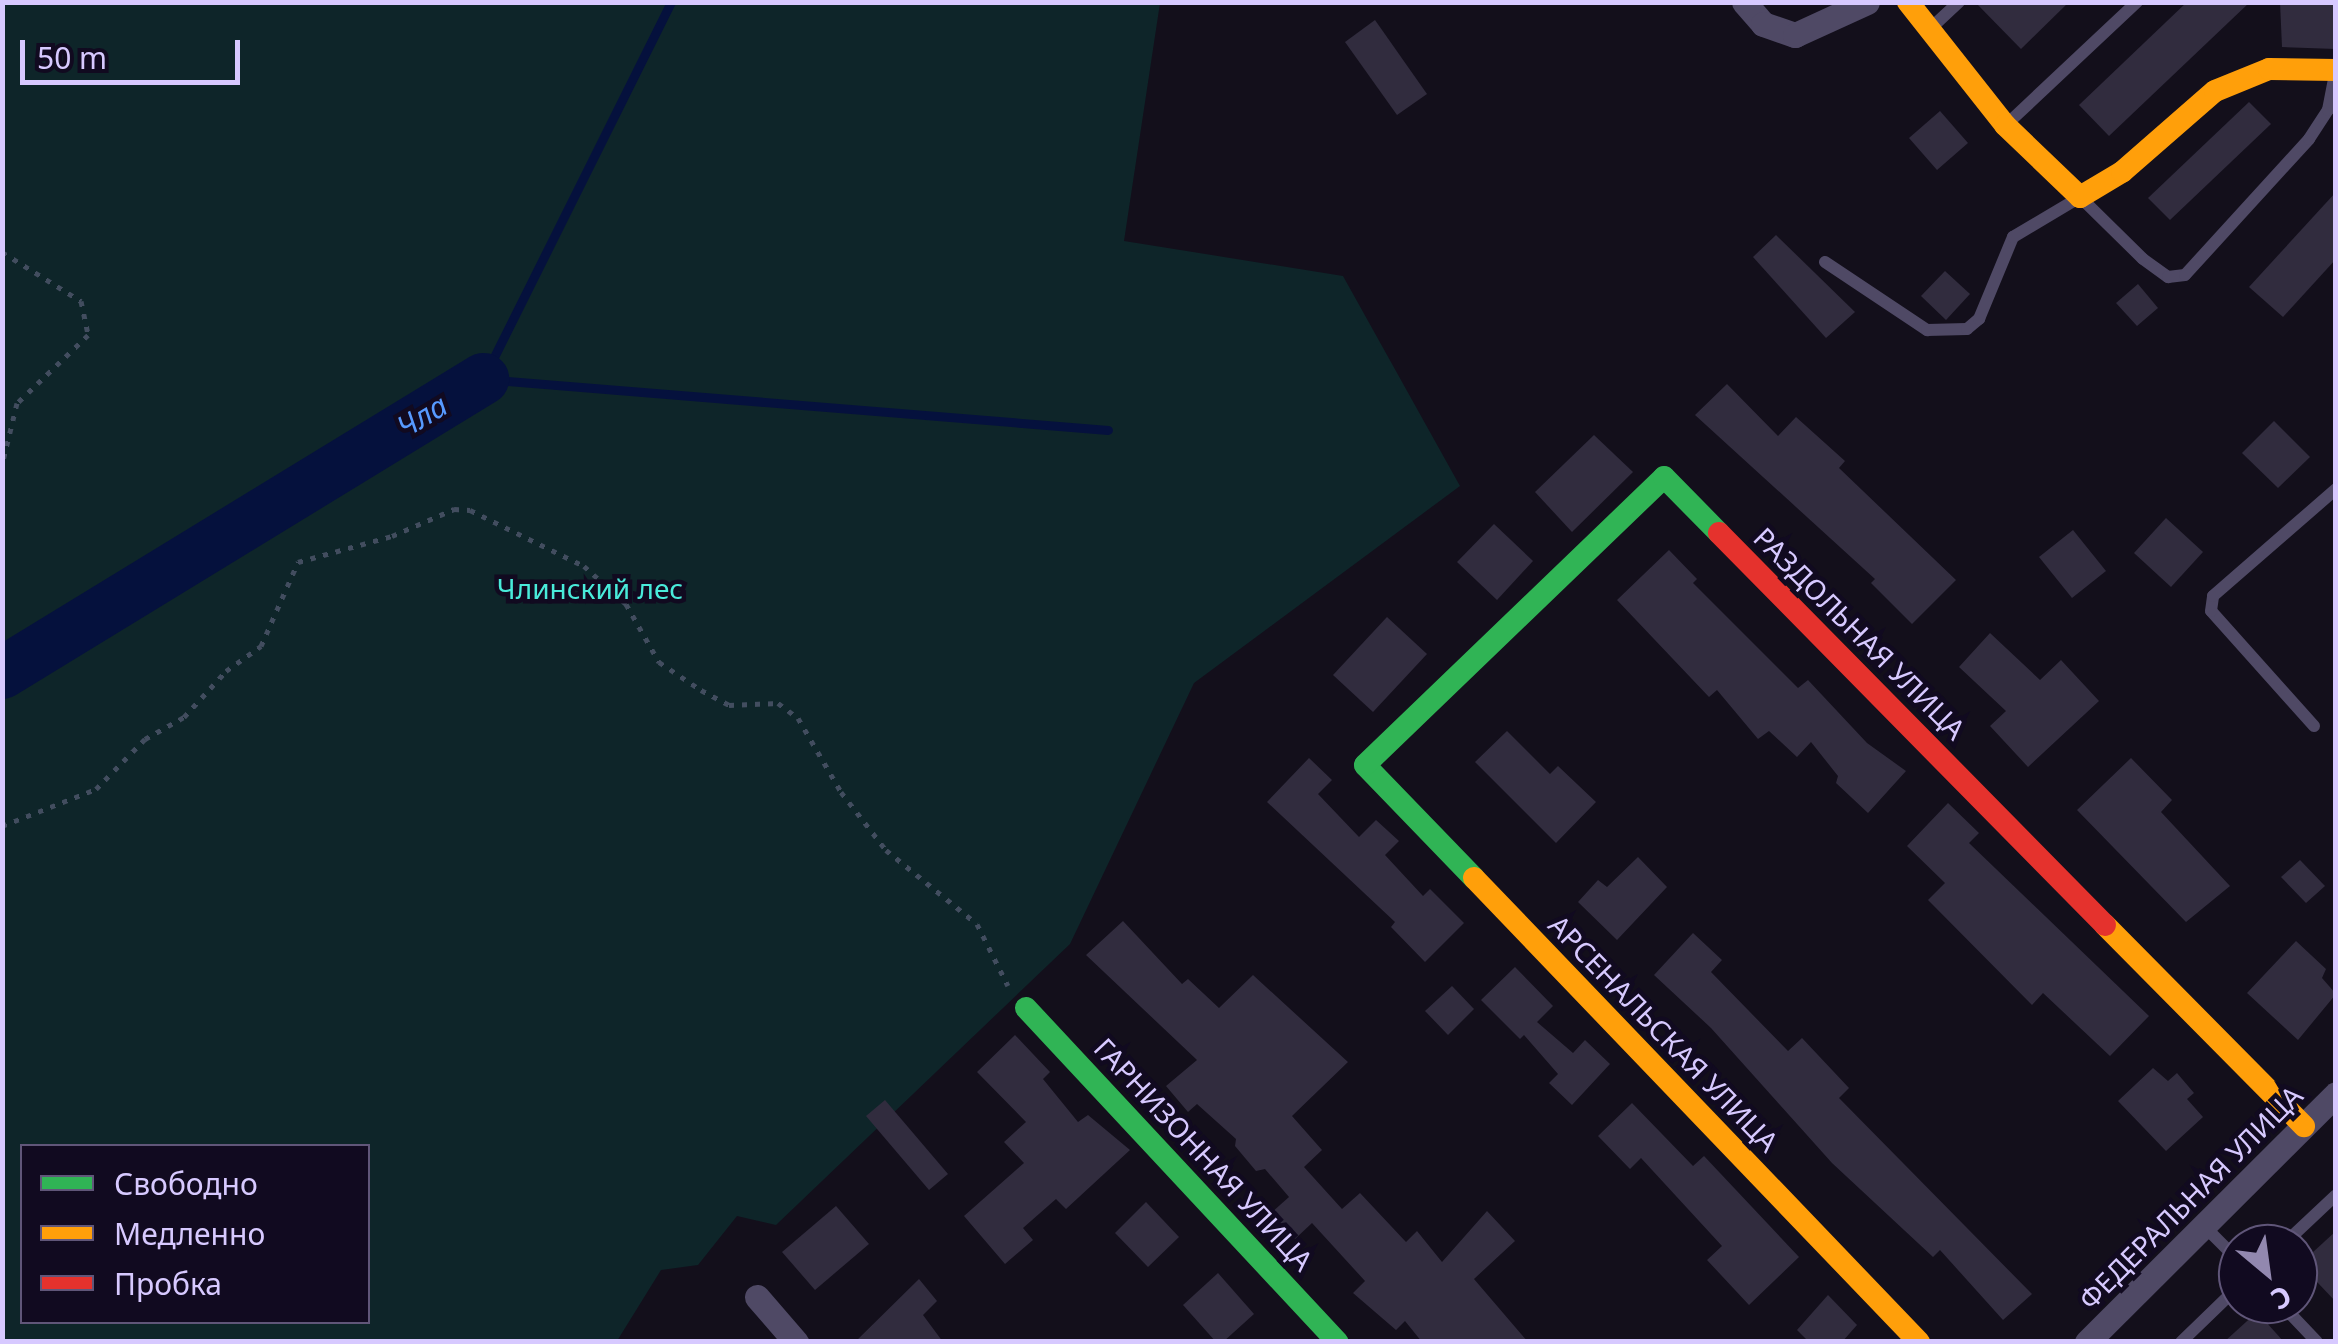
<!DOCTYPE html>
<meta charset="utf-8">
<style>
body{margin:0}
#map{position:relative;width:2338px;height:1344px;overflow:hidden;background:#130f1b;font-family:"Noto Sans",sans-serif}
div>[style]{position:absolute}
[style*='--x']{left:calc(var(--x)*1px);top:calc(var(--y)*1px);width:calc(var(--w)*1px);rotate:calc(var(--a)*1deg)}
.green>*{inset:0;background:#0e2529}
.stream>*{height:9px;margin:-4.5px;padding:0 4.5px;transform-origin:4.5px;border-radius:4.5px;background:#05113d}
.river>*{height:52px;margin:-26px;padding:0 26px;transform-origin:26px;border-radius:26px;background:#05113d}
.building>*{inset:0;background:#312c3e}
.path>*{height:5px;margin-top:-2.5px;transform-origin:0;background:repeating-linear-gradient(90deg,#424d5f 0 5px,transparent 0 13px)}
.lane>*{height:12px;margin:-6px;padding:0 6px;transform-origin:6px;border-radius:6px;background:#4f4965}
.street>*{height:25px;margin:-12.5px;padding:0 12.5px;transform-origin:12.5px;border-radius:12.5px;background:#4f4965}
.fast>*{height:22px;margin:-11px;padding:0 11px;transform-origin:11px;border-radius:11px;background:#30b455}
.slow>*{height:22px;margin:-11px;padding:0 11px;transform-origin:11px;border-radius:11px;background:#ff9f0a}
.jam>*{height:22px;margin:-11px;padding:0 11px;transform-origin:11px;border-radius:11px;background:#e5322d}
span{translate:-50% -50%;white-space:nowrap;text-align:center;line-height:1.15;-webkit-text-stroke:9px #110a20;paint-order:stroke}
.park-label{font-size:28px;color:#49ebda}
.street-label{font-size:28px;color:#d7c9ff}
.water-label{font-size:30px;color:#579aff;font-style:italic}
.frame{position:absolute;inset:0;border:5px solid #d7c9ff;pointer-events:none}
.legend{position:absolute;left:20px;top:1144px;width:350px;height:180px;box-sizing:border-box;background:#110a20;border:2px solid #605679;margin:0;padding:12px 18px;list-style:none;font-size:30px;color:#d7c9ff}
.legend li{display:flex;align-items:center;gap:20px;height:50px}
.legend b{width:50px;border:2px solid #605679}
.north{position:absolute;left:2218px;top:1224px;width:100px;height:100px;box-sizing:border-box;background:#110a20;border:2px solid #605679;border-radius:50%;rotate:151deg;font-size:28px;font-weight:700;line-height:40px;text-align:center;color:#d7c9ff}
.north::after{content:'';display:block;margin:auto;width:35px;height:45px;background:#9288af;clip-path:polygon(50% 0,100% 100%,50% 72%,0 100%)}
.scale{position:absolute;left:20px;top:40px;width:220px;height:45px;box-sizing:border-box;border:5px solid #d7c9ff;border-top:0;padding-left:12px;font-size:30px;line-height:35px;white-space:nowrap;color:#d7c9ff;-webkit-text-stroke:8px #110a20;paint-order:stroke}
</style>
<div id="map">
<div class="green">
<i style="clip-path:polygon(evenodd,3px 3px,1160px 3px,1124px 241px,1343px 276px,1460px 486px,1194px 683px,1070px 944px,776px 1225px,737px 1216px,698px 1265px,661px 1270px,617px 1341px,3px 1342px,3px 3px,22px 1146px,368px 1146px,368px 1322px,22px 1322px,22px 1146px)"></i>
</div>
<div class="stream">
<i style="--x:671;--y:2;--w:421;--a:116.5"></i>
<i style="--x:483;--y:379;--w:627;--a:4.66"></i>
</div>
<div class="river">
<i style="--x:2;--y:673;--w:564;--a:-31.43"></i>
</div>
<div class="building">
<i style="clip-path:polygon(1975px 2px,2069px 2px,2021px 49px)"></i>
<i style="clip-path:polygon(2187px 2px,2250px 2px,2109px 136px,2079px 105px)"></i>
<i style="clip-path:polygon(2280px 2px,2336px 2px,2336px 49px,2282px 47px)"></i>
<i style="clip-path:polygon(1375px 20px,1427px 94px,1397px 115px,1345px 42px)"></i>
<i style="clip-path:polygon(2249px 102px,2271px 124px,2170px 220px,2148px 198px)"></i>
<i style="clip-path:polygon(1940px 111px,1968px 143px,1937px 170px,1909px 138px)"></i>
<i style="clip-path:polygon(2336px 192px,2336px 259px,2283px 317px,2249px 287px)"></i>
<i style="clip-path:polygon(1776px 235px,1855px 312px,1826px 338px,1753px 257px)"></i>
<i style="clip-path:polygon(1945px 271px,1970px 294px,1946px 320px,1921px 296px)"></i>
<i style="clip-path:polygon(2138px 284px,2158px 308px,2137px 326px,2116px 303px)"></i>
<i style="clip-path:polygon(1727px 384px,1778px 436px,1796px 417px,1845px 461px,1839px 468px,1956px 580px,1912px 624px,1871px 583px,1875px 579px,1695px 415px)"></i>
<i style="clip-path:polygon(2274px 421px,2310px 457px,2278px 488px,2242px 453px)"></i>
<i style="clip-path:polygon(1594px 435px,1633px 472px,1572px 532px,1535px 492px)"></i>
<i style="clip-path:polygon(2166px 518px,2203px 552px,2171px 587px,2134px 553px)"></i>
<i style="clip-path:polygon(1494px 524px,1533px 561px,1497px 600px,1457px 562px)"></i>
<i style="clip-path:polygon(2073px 530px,2106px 571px,2072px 598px,2039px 557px)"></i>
<i style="clip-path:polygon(1669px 550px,1697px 579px,1693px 583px,1798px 688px,1808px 680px,1867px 743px,1906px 771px,1868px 813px,1836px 783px,1838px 776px,1811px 742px,1797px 757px,1769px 731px,1758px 739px,1717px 690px,1709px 697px,1617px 600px)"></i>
<i style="clip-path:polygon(1387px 617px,1427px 654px,1373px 712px,1333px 675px)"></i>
<i style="clip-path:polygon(1990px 633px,2040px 680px,2061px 660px,2099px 701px,2028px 767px,1990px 726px,2006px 711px,1959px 667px)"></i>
<i style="clip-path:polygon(1507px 731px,1550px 774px,1558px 766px,1596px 802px,1556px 843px,1475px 762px)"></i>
<i style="clip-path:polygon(1309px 758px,1332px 780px,1318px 794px,1359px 837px,1376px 820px,1399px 841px,1385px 855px,1423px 896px,1430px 889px,1464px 923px,1425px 962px,1391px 927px,1395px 922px,1267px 802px)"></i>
<i style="clip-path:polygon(2131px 758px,2172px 800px,2161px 812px,2230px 886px,2186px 922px,2077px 810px)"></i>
<i style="clip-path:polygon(1948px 803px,1979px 833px,1969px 843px,2149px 1016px,2110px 1056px,2043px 993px,2032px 1005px,1928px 900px,1945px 883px,1907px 846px)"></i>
<i style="clip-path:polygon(1638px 857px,1667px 887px,1617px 940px,1578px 902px,1598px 880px,1607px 887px)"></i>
<i style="clip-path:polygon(2300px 860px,2325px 886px,2306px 903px,2281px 877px)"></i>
<i style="clip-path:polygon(1123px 921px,1182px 984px,1188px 979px,1219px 1008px,1253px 975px,1348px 1062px,1292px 1116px,1322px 1150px,1304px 1167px,1342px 1209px,1360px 1193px,1406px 1242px,1417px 1231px,1442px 1262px,1487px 1211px,1515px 1241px,1474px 1279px,1528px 1342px,1422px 1342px,1405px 1321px,1396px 1330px,1353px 1293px,1365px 1281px,1312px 1223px,1295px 1239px,1271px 1213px,1289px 1197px,1265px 1169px,1256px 1171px,1235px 1146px,1236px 1139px,1197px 1104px,1188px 1112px,1166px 1086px,1197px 1060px,1086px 955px)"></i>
<i style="clip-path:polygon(1693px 933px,1722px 960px,1711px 972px,1788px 1051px,1802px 1038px,1849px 1088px,1839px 1098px,2032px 1294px,2003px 1320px,1940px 1250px,1933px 1257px,1832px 1163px,1711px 1028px,1654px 975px)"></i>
<i style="clip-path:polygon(2296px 941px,2326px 969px,2322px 978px,2336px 994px,2298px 1040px,2247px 993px)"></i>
<i style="clip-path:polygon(1515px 967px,1553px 1006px,1537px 1022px,1573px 1053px,1585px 1040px,1610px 1064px,1572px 1105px,1549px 1083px,1558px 1074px,1524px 1035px,1520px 1039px,1481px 1000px)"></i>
<i style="clip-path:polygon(1452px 986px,1474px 1009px,1448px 1035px,1425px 1011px)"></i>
<i style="clip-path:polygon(1015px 1035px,1050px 1072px,1043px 1079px,1078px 1122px,1088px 1115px,1130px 1150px,1066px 1209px,1056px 1199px,1023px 1228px,1033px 1240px,1005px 1264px,964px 1216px,1024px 1163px,1004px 1142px,1026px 1122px,977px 1072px)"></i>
<i style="clip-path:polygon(2153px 1068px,2168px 1081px,2177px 1073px,2194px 1093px,2187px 1099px,2203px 1117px,2166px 1151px,2118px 1101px)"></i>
<i style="clip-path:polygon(885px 1100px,948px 1174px,929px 1190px,866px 1116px)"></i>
<i style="clip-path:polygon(1632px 1103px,1693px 1166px,1704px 1156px,1799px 1257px,1749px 1305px,1707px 1260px,1722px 1246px,1641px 1158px,1630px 1169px,1598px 1136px)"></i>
<i style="clip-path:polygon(1146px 1202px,1179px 1237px,1148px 1267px,1115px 1233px)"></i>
<i style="clip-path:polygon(836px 1206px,869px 1244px,815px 1290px,782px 1252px)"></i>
<i style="clip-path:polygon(2336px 1231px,2336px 1302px,2300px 1264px)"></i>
<i style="clip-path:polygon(1218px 1273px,1254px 1314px,1223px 1342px,1216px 1342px,1183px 1305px)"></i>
<i style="clip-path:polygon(919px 1279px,937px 1301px,923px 1315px,943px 1342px,855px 1342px)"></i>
<i style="clip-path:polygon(1828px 1295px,1857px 1325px,1842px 1342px,1809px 1342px,1797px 1330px)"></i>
<i style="clip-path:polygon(2257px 1312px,2284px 1342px,2224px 1342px)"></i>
</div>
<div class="path">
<i style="--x:2;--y:252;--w:93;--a:31.8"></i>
<i style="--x:81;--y:301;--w:35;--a:78"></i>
<i style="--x:88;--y:335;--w:98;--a:136.2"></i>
<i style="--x:17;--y:403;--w:64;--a:103.6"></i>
<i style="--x:2;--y:826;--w:101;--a:-21.5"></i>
<i style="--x:96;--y:789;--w:70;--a:-45.6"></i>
<i style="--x:145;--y:739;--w:45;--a:-29.4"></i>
<i style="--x:184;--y:717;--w:62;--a:-47.6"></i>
<i style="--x:226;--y:671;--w:43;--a:-35.5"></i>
<i style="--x:261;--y:646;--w:92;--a:-66.2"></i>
<i style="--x:298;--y:562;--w:98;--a:-15.5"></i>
<i style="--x:392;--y:536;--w:68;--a:-23.5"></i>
<i style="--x:454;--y:509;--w:16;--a:4"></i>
<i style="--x:470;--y:510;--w:127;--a:26.2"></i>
<i style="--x:584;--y:566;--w:57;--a:42.1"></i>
<i style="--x:626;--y:604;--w:67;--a:60.4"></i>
<i style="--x:659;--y:662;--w:50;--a:33.7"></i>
<i style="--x:701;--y:690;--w:32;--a:28"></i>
<i style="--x:729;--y:705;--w:49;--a:-2.3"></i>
<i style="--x:778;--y:703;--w:25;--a:37"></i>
<i style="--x:798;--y:718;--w:86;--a:59.8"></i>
<i style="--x:841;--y:792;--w:73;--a:52.2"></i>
<i style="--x:886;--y:850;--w:117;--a:39.1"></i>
<i style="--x:977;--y:924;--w:69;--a:63.4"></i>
</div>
<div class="lane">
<i style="--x:1931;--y:28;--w:38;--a:-43"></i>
<i style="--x:2007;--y:124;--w:178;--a:-43.2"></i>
<i style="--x:1825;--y:262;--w:123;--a:33.7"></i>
<i style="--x:1927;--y:330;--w:40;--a:-1.4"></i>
<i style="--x:1967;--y:329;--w:16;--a:-40"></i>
<i style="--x:1979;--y:319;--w:89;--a:-67.5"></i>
<i style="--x:2013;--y:237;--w:78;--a:-30.8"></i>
<i style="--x:2080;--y:197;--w:88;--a:44.5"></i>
<i style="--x:2143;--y:259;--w:31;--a:36"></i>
<i style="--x:2168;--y:277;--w:17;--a:-7"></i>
<i style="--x:2185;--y:275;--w:184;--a:-47.6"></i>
<i style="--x:2309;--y:139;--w:35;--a:-57"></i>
<i style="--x:2328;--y:110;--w:38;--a:-79"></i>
<i style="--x:2314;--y:726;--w:154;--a:-131.8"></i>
<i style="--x:2211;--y:611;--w:15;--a:-82"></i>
<i style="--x:2213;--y:596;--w:163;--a:-41"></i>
<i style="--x:2204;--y:1226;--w:48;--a:45"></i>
<i style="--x:2284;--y:1244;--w:71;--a:-43.3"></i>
<i style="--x:2281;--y:1304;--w:52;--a:46.5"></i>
<i style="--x:2181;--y:1342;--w:79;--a:-44"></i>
</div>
<div class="street">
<i style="--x:1744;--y:2;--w:29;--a:49"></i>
<i style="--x:1763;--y:24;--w:34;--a:19"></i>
<i style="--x:1795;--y:35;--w:79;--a:-24.6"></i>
<i style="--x:757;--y:1297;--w:60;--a:49.1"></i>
<i style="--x:2087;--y:1342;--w:351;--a:-44.9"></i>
</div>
<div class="fast">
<i style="--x:1474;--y:878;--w:157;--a:-134"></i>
<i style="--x:1365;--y:765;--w:415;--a:-43.9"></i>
<i style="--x:1664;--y:477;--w:78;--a:45.5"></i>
<i style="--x:1026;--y:1008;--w:457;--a:47"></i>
</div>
<div class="slow">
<i style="--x:1908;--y:2;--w:157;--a:51.7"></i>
<i style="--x:2005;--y:125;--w:104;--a:43.8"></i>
<i style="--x:2080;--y:197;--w:49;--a:-30.8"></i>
<i style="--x:2122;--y:172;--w:123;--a:-41.1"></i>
<i style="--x:2215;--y:91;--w:58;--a:-22.2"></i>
<i style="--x:2269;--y:69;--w:67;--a:0.9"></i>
<i style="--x:1474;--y:878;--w:643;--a:46.2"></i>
<i style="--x:2105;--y:925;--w:283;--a:45.3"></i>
</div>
<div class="jam">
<i style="--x:1719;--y:533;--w:550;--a:45.44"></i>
</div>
<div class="park-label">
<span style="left:590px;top:588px">Члинский лес</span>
</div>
<div class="street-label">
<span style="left:1860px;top:633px;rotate:45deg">РАЗДОЛЬНАЯ УЛИЦА</span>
<span style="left:1664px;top:1033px;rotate:46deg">АРСЕНАЛЬСКАЯ УЛИЦА</span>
<span style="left:1204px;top:1154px;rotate:47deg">ГАРНИЗОННАЯ УЛИЦА</span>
<span style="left:2190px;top:1197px;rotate:-45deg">ФЕДЕРАЛЬНАЯ УЛИЦА</span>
</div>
<div class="water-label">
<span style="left:422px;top:416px;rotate:-31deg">Чла</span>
</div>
<div class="frame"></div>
<ul class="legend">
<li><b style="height:12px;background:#30b455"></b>Свободно</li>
<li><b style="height:12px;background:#ff9f0a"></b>Медленно</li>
<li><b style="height:12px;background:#e5322d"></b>Пробка</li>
</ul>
<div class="north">С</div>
<div class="scale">50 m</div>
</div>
